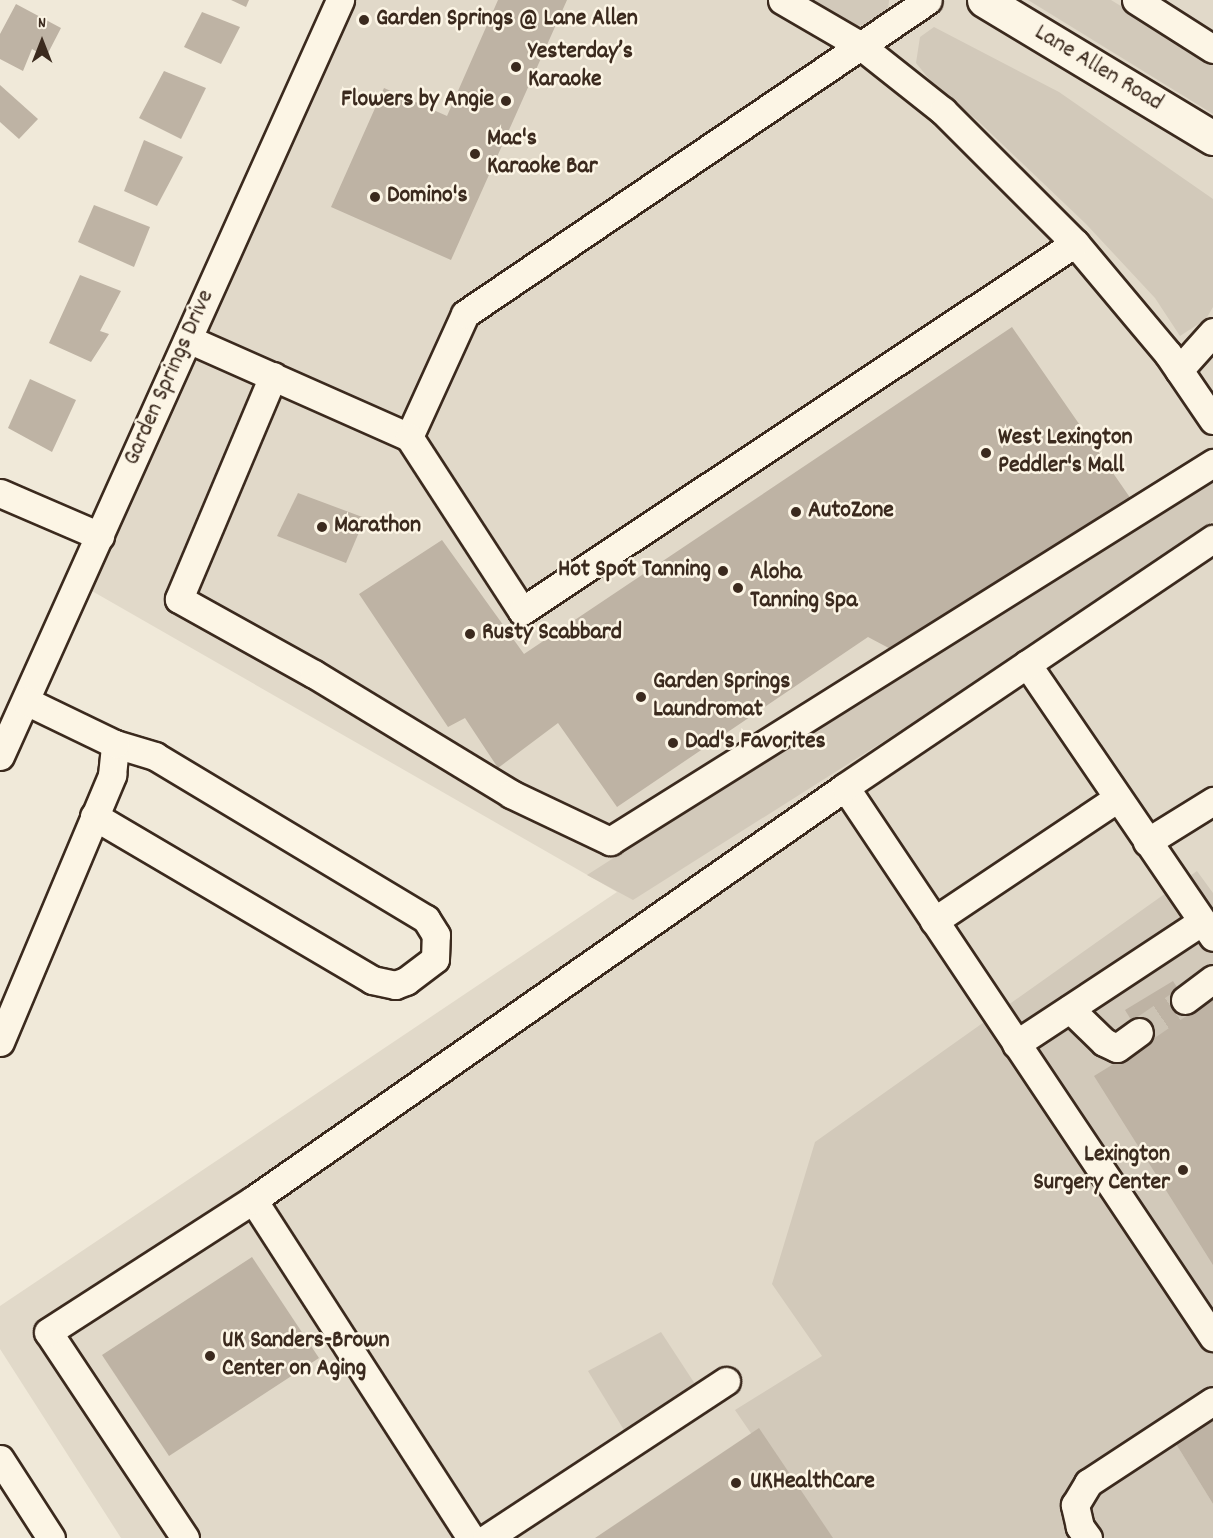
<!DOCTYPE html>
<meta charset="utf-8">
<style>
body{margin:0}
#map{position:relative;width:1213px;height:1538px;overflow:hidden;background:#f0e9d9;font-family:Dekko,sans-serif}
div>[style]{position:absolute}
[style*='--x']{left:calc(var(--x)*1px);top:calc(var(--y)*1px);width:calc(var(--w)*1px);rotate:calc(var(--a)*1deg)}
.built>*{inset:0;background:#e1d9c9}
.green>*{inset:0;background:#d2c9ba}
.building>*{inset:0;background:#beb3a4}
.minor-tunnel>*{height:27px;margin-top:-13.5px;transform-origin:0;background:repeating-linear-gradient(90deg,#ccc3b4 0 27px,transparent 0 41px)}
.roads{filter:drop-shadow(2px 0 #3b2a1e) drop-shadow(-2px 0 #3b2a1e) drop-shadow(0 2px #3b2a1e) drop-shadow(0 -2px #3b2a1e)}
.minor>*{height:27px;margin:-13.5px;padding:0 13.5px;transform-origin:13.5px;border-radius:13.5px;background:#fcf5e5}
.major>*{height:33px;margin:-16.5px;padding:0 16.5px;transform-origin:16.5px;border-radius:16.5px;background:#fcf5e5}
.dots>*{width:16px;height:16px;translate:-50% -50%;box-sizing:border-box;border:3px solid #fcf5e5;border-radius:50%}
span{translate:-50% -50%;white-space:nowrap;text-align:center;line-height:1.15;-webkit-text-stroke:5px #fcf5e5;paint-order:stroke}
.poi-label{font-size:24px;color:#3b2a1e;font-weight:700}
.left{translate:0 -50%;text-align:left}
.right{translate:-100% -50%;text-align:right}
.street-label{font-size:24px;color:#3b2a1e}
.north{position:absolute;left:12px;top:12px;width:60px;height:60px;-webkit-text-stroke:4px #fcf5e5;paint-order:stroke;rotate:0deg;font-size:16px;font-weight:700;line-height:24px;text-align:center;color:#3b2a1e}
.north::after{content:'';display:block;margin:auto;width:21px;height:27px;background:#3b2a1e;clip-path:polygon(50% 0,100% 100%,50% 72%,0 100%)}
</style>
<div id="map">
<div class="built">
<i style="clip-path:polygon(340px 0,1213px 0,1213px 1538px,121px 1538px,0 1349px,0 1306px,617px 892px,78px 583px)"></i>
</div>
<div class="green">
<i style="clip-path:polygon(804px 0,889px 0,888px 12px,878px 24px,852px 26px)"></i>
<i style="clip-path:polygon(1028px 0,1111px 0,1213px 63px,1213px 114px)"></i>
<i style="clip-path:polygon(934px 27px,1059px 92px,1213px 199px,1213px 307px,1206px 319px,1180px 336px,1155px 298px,1086px 224px,978px 121px,934px 85px,916px 63px,920px 37px)"></i>
<i style="clip-path:polygon(1213px 474px,1213px 521px,927px 714px,633px 900px,587px 875px)"></i>
<i style="clip-path:polygon(1197px 871px,1213px 893px,1213px 1421px,1176px 1444px,1213px 1504px,1213px 1538px,823px 1538px,735px 1410px,822px 1356px,772px 1284px,815px 1142px)"></i>
<i style="clip-path:polygon(661px 1332px,697px 1387px,624px 1430px,588px 1371px)"></i>
</div>
<div class="building">
<i style="clip-path:polygon(231px 0,249px 0,246px 7px)"></i>
<i style="clip-path:polygon(498px 0,567px 0,451px 260px,331px 207px,384px 88px,447px 116px)"></i>
<i style="clip-path:polygon(16px 4px,61px 28px,46px 57px,32px 49px,23px 71px,0 59px,0 34px)"></i>
<i style="clip-path:polygon(202px 12px,240px 27px,221px 64px,184px 47px)"></i>
<i style="clip-path:polygon(164px 71px,206px 88px,181px 139px,139px 118px)"></i>
<i style="clip-path:polygon(0 85px,38px 119px,19px 139px,0 122px)"></i>
<i style="clip-path:polygon(144px 140px,183px 157px,157px 206px,124px 191px)"></i>
<i style="clip-path:polygon(94px 205px,150px 227px,134px 267px,78px 242px)"></i>
<i style="clip-path:polygon(80px 275px,121px 291px,100px 331px,109px 334px,91px 362px,49px 343px)"></i>
<i style="clip-path:polygon(1012px 327px,1131px 499px,900px 654px,868px 637px,617px 807px,558px 723px,498px 768px,465px 718px,448px 727px,359px 594px,442px 540px,524px 654px)"></i>
<i style="clip-path:polygon(30px 379px,76px 400px,52px 452px,8px 428px)"></i>
<i style="clip-path:polygon(298px 493px,365px 518px,346px 563px,277px 536px)"></i>
<i style="clip-path:polygon(1173px 981px,1189px 1006px,1210px 993px,1213px 998px,1213px 1265px,1094px 1076px,1146px 1044px,1125px 1010px)"></i>
<i style="clip-path:polygon(252px 1257px,319px 1358px,169px 1456px,102px 1355px)"></i>
<i style="clip-path:polygon(1213px 1421px,1213px 1504px,1176px 1444px)"></i>
<i style="clip-path:polygon(759px 1428px,833px 1538px,595px 1538px)"></i>
</div>
<div class="minor-tunnel">
<i style="--x:1139;--y:1032;--w:56;--a:-34.8"></i>
</div>
<div class="roads">
<div class="minor">
<i style="--x:782;--y:0;--w:91;--a:30.2"></i>
<i style="--x:861;--y:46;--w:105;--a:38.4"></i>
<i style="--x:943;--y:111;--w:187;--a:45"></i>
<i style="--x:1075;--y:243;--w:145;--a:50"></i>
<i style="--x:1168;--y:354;--w:80;--a:55.7"></i>
<i style="--x:1136;--y:0;--w:91;--a:32.5"></i>
<i style="--x:188;--y:339;--w:242;--a:23.9"></i>
<i style="--x:409;--y:437;--w:135;--a:-65.5"></i>
<i style="--x:465;--y:314;--w:559;--a:-34.14"></i>
<i style="--x:1179;--y:370;--w:51;--a:-48.2"></i>
<i style="--x:273;--y:376;--w:242;--a:112.9"></i>
<i style="--x:179;--y:599;--w:154;--a:29.1"></i>
<i style="--x:314;--y:674;--w:231;--a:31.3"></i>
<i style="--x:511;--y:794;--w:110;--a:25.4"></i>
<i style="--x:610;--y:841;--w:712;--a:-32.08"></i>
<i style="--x:409;--y:437;--w:207;--a:57"></i>
<i style="--x:522;--y:611;--w:664;--a:-33.64"></i>
<i style="--x:0;--y:493;--w:109;--a:23.3"></i>
<i style="--x:1027;--y:664;--w:330;--a:55.7"></i>
<i style="--x:0;--y:756;--w:829;--a:-65.78"></i>
<i style="--x:845;--y:787;--w:662;--a:56.21"></i>
<i style="--x:94;--y:816;--w:323;--a:30.5"></i>
<i style="--x:372;--y:980;--w:24;--a:12"></i>
<i style="--x:395;--y:985;--w:12;--a:-20"></i>
<i style="--x:406;--y:981;--w:36;--a:-37"></i>
<i style="--x:435;--y:959;--w:24;--a:-88"></i>
<i style="--x:436;--y:935;--w:19;--a:-122"></i>
<i style="--x:426;--y:919;--w:316;--a:-149"></i>
<i style="--x:155;--y:756;--w:42;--a:-163.3"></i>
<i style="--x:1147;--y:842;--w:78;--a:-31.8"></i>
<i style="--x:934;--y:921;--w:221;--a:-33.8"></i>
<i style="--x:1185;--y:1000;--w:35;--a:-37"></i>
<i style="--x:1070;--y:1009;--w:47;--a:44.1"></i>
<i style="--x:1104;--y:1042;--w:14;--a:25"></i>
<i style="--x:1117;--y:1048;--w:27;--a:-36"></i>
<i style="--x:0;--y:1042;--w:290;--a:-67.2"></i>
<i style="--x:112;--y:775;--w:31;--a:-84"></i>
<i style="--x:115;--y:744;--w:99;--a:-154.2"></i>
<i style="--x:1016;--y:1044;--w:222;--a:-33.4"></i>
<i style="--x:0;--y:1459;--w:94;--a:57.2"></i>
<i style="--x:185;--y:1538;--w:247;--a:-123.6"></i>
<i style="--x:48;--y:1332;--w:244;--a:-32.8"></i>
<i style="--x:471;--y:1538;--w:402;--a:-122.8"></i>
<i style="--x:253;--y:1200;--w:722;--a:-34.9"></i>
<i style="--x:845;--y:787;--w:444;--a:-34"></i>
<i style="--x:487;--y:1538;--w:286;--a:-33.3"></i>
<i style="--x:1088;--y:1538;--w:14;--a:-126"></i>
<i style="--x:1080;--y:1527;--w:23;--a:-103"></i>
<i style="--x:1075;--y:1505;--w:26;--a:-59"></i>
<i style="--x:1088;--y:1483;--w:149;--a:-33.3"></i>
</div>
<div class="major">
<i style="--x:984;--y:0;--w:267;--a:31.1"></i>
</div>
</div>
<div class="dots">
<i style="left:364px;top:20px;background:#3b2a1e"></i>
<i style="left:516px;top:67px;background:#3b2a1e"></i>
<i style="left:506px;top:101px;background:#3b2a1e"></i>
<i style="left:475px;top:154px;background:#3b2a1e"></i>
<i style="left:375px;top:197px;background:#3b2a1e"></i>
<i style="left:986px;top:453px;background:#3b2a1e"></i>
<i style="left:796px;top:512px;background:#3b2a1e"></i>
<i style="left:322px;top:527px;background:#3b2a1e"></i>
<i style="left:723px;top:571px;background:#3b2a1e"></i>
<i style="left:738px;top:588px;background:#3b2a1e"></i>
<i style="left:470px;top:634px;background:#3b2a1e"></i>
<i style="left:641px;top:697px;background:#3b2a1e"></i>
<i style="left:673px;top:743px;background:#3b2a1e"></i>
<i style="left:1183px;top:1170px;background:#3b2a1e"></i>
<i style="left:210px;top:1356px;background:#3b2a1e"></i>
<i style="left:736px;top:1483px;background:#3b2a1e"></i>
</div>
<div class="poi-label">
<span class="left" style="left:376px;top:20px">Garden Springs @ Lane Allen</span>
<span class="left" style="left:528px;top:67px">Yesterday’s<br>Karaoke</span>
<span class="right" style="left:494px;top:101px">Flowers by Angie</span>
<span class="left" style="left:487px;top:154px">Mac's<br>Karaoke Bar</span>
<span class="left" style="left:387px;top:197px">Domino's</span>
<span class="left" style="left:998px;top:453px">West Lexington<br>Peddler's Mall</span>
<span class="left" style="left:808px;top:512px">AutoZone</span>
<span class="left" style="left:334px;top:527px">Marathon</span>
<span class="right" style="left:711px;top:571px">Hot Spot Tanning</span>
<span class="left" style="left:750px;top:588px">Aloha<br>Tanning Spa</span>
<span class="left" style="left:482px;top:634px">Rusty Scabbard</span>
<span class="left" style="left:653px;top:697px">Garden Springs<br>Laundromat</span>
<span class="left" style="left:685px;top:743px">Dad's Favorites</span>
<span class="right" style="left:1170px;top:1170px">Lexington<br>Surgery Center</span>
<span class="left" style="left:222px;top:1356px">UK Sanders-Brown<br>Center on Aging</span>
<span class="left" style="left:750px;top:1483px">UKHealthCare</span>
</div>
<div class="street-label">
<span style="left:1098px;top:69px;rotate:31deg">Lane Allen Road</span>
<span style="left:170px;top:378px;rotate:-66deg">Garden Springs Drive</span>
</div>
<div class="north">N</div>
</div>
